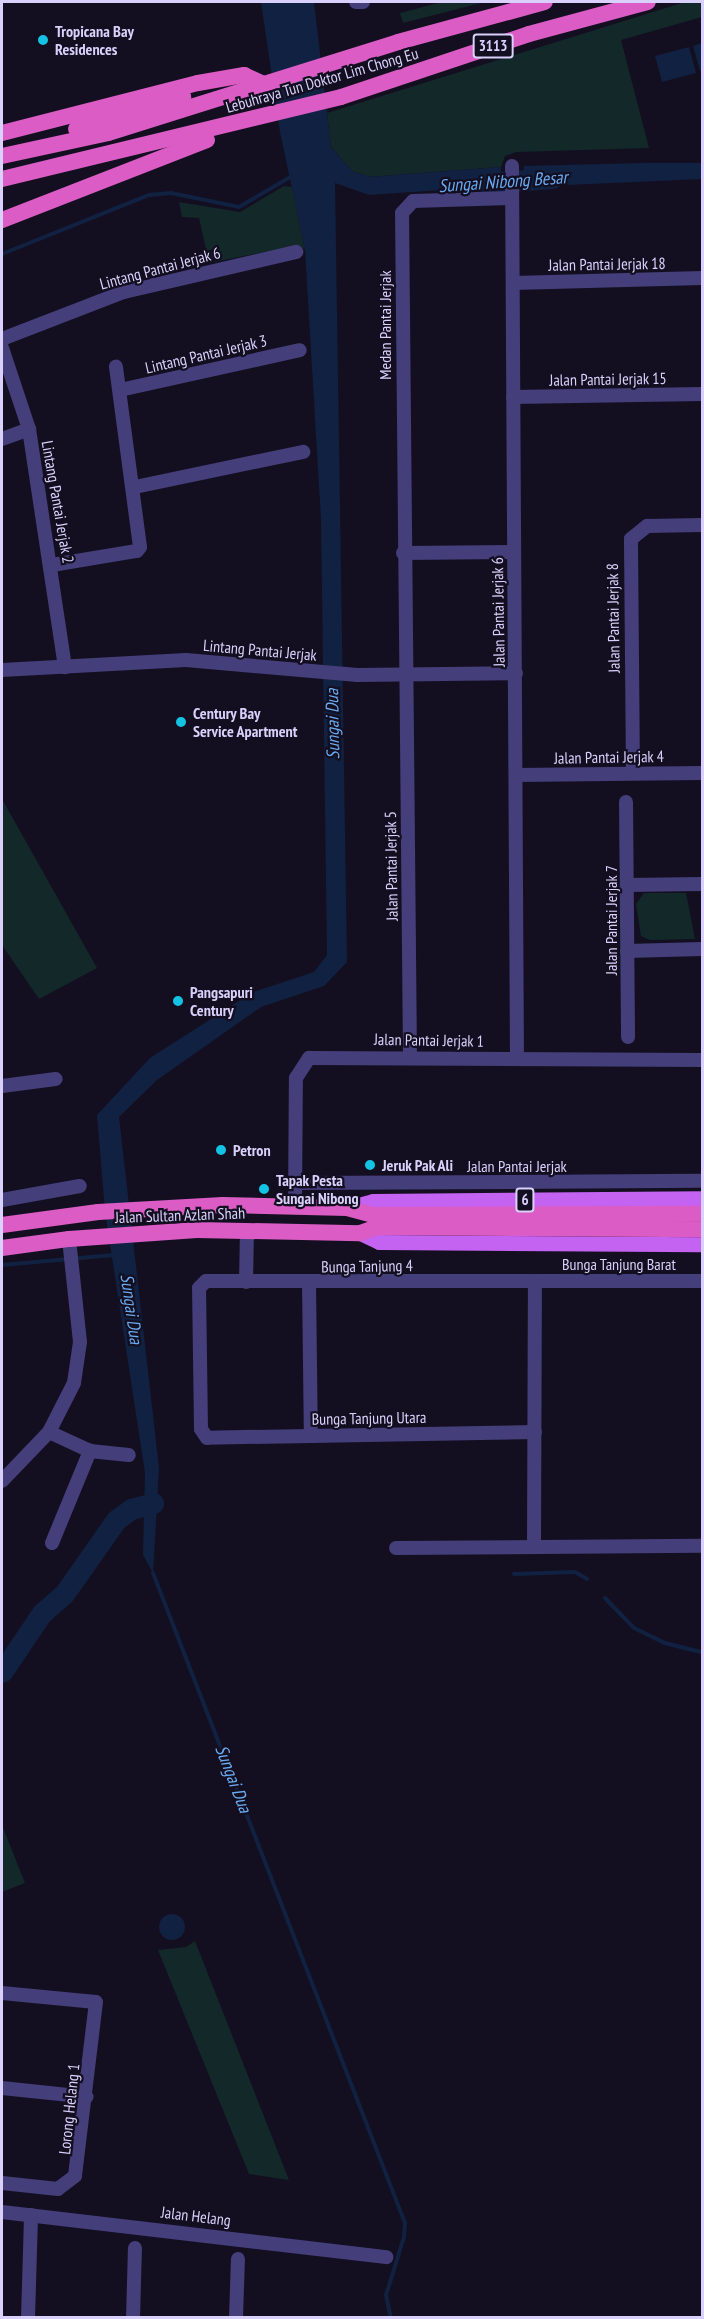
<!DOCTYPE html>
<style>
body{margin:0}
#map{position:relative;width:704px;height:2319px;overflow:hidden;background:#130f20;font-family:"PT Sans Narrow",sans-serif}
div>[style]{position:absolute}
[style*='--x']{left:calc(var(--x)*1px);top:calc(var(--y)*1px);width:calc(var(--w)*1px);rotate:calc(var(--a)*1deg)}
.green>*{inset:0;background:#122829}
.water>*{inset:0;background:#112141}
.round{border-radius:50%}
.stream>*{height:4px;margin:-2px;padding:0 2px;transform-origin:2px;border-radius:2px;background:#112141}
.river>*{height:21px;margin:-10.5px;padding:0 10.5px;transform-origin:10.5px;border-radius:10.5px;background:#112141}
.minor>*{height:14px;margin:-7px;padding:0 7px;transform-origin:7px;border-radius:7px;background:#443e7a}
.primary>*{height:15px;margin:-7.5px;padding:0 7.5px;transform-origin:7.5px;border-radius:7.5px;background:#c462f1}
.trunk>*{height:16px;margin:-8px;padding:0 8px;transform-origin:8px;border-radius:8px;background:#da5cc4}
.dots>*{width:16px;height:16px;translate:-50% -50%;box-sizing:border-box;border:3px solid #130f20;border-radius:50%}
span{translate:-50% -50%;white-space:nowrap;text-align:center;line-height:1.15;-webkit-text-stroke:4.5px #130f20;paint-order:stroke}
.shield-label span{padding:2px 4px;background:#130f20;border:2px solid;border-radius:4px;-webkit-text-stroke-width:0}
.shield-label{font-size:15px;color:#d9d1fb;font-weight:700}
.poi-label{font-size:16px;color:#d9d1fb;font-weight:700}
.left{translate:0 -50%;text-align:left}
.street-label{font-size:16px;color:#d9d1fb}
.water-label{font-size:18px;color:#69aaf2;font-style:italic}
.frame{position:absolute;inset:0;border:3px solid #d9d1fb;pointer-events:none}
</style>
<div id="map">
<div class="green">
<i style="clip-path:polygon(442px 2px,485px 2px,403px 23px,400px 13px)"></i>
<i style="clip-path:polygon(685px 2px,702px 2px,702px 17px,621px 40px,649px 148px,516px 152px,505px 156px,501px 167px,369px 177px,352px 171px,331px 147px,327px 113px)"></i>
<i style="clip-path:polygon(284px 186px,292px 187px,305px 250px,299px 245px,209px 263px,199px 218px,182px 217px,179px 202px,240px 212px)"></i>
<i style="clip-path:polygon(2px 799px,97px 968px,39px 999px,2px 945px)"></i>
<i style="clip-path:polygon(644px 893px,686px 893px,695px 939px,650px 940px,641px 936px,636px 904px)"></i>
<i style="clip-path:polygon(2px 1825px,25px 1883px,2px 1892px)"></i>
<i style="clip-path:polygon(195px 1941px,289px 2180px,249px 2174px,158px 1950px,186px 1947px)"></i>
</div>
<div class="water">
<i style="clip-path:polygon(261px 2px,314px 2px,331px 147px,352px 171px,369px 177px,501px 167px,501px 186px,369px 195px,335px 183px,347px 962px,324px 986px,261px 1007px,157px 1080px,119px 1117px,159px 1468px,153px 1573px,143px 1555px,145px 1473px,105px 1211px,97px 1115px,150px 1058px,253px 992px,314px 972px,327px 955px,321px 519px,305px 250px,280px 132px)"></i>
<i style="clip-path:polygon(702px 43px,702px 71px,700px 71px,693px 46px)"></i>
<i style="clip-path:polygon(689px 47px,696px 73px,662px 82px,655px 56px)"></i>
<i style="clip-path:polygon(641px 163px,702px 163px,702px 179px,523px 187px,524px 166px)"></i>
<i class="round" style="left:159px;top:1914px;width:26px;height:26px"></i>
</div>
<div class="stream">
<i style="--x:2;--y:254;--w:158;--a:-21.9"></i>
<i style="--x:149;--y:195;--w:22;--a:-5"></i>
<i style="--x:171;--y:193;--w:69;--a:11.6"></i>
<i style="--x:239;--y:207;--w:61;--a:-30.3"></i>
<i style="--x:2;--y:1265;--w:112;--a:-5.1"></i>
<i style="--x:153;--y:1573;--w:697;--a:68.81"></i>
<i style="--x:405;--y:2223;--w:14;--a:94"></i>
<i style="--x:404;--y:2237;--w:61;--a:107.2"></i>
<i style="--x:386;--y:2295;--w:24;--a:78"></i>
<i style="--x:514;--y:1574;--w:61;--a:-1.9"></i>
<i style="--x:575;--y:1572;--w:14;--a:30"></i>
<i style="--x:605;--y:1598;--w:42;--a:46"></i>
<i style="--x:634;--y:1628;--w:34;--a:26"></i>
<i style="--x:665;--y:1643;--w:38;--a:14"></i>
</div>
<div class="river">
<i style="--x:473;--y:184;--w:79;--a:-4.3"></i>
<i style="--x:2;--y:1672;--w:71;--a:-55.9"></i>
<i style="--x:42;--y:1613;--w:29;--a:-41"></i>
<i style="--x:64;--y:1594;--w:90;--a:-54.9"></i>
<i style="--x:116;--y:1520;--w:19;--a:-36"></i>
<i style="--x:131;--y:1509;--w:23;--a:-15"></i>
</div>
<div class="minor">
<i style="--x:356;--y:2;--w:7;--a:0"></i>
<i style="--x:512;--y:166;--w:892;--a:89.68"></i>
<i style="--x:513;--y:283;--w:189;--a:-1.5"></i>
<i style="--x:2;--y:339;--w:131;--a:-21.1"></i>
<i style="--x:124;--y:292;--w:177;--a:-13.1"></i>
<i style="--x:2;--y:348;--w:85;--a:71.6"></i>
<i style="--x:29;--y:429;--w:241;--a:81.4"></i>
<i style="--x:120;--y:390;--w:184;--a:-12.5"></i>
<i style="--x:513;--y:397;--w:189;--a:-0.9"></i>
<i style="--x:2;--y:439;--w:29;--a:-20"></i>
<i style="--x:135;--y:487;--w:172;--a:-11.8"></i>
<i style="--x:403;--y:553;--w:111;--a:-0.5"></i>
<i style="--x:52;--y:565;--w:86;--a:-9.4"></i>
<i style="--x:137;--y:551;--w:5;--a:-53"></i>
<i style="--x:140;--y:547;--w:182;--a:-97.6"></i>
<i style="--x:2;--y:670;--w:184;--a:-3.1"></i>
<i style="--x:186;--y:660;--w:172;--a:5"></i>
<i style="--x:357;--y:675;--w:159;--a:-0.7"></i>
<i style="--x:633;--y:773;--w:234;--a:-90.5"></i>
<i style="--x:631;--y:539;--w:21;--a:-39"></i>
<i style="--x:647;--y:526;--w:55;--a:-1"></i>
<i style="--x:516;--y:775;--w:186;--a:-0.6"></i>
<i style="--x:626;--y:802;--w:235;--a:89.5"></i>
<i style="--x:627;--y:885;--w:75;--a:-0.8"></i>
<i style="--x:627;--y:951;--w:75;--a:-1.5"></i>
<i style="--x:410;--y:1057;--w:844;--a:-90.54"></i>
<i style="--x:402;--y:213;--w:16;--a:-47"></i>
<i style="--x:413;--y:201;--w:99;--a:-1.7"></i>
<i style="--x:2;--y:1086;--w:54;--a:-7.4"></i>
<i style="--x:296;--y:1183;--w:406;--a:-0.3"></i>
<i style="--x:2;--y:1200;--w:79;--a:-10.2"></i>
<i style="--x:295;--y:1206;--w:128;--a:-89.6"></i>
<i style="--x:296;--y:1078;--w:24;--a:-57"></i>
<i style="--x:309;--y:1058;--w:393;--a:0.3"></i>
<i style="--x:246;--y:1282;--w:52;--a:-88.9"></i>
<i style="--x:309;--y:1283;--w:153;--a:89.3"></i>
<i style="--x:49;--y:1432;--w:45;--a:24.9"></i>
<i style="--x:90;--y:1451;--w:39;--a:6"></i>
<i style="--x:535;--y:1432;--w:328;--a:179"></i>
<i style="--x:207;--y:1438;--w:11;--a:-124"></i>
<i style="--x:201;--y:1429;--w:141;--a:-90.8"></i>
<i style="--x:199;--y:1288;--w:10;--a:-45"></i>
<i style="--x:206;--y:1281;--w:496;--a:0"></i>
<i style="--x:2;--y:1481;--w:68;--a:-46.2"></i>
<i style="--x:49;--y:1432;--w:55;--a:-63"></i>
<i style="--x:74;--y:1383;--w:41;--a:-81.7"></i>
<i style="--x:80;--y:1342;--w:104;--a:-96.1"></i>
<i style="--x:52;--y:1543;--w:100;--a:-67.6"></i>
<i style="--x:534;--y:1546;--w:265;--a:-89.8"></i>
<i style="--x:396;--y:1548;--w:306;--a:-0.4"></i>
<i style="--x:2;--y:1993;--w:94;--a:5.5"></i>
<i style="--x:96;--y:2002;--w:175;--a:96.9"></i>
<i style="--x:75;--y:2176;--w:21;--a:143"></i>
<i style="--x:58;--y:2189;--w:56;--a:-173.9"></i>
<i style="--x:2;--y:2088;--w:85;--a:6"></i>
<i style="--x:2;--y:2212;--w:387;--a:6.7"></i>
<i style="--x:28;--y:2318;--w:103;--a:-88.3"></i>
<i style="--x:133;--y:2318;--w:70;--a:-88.4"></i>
<i style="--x:236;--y:2318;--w:59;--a:-88.1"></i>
</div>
<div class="primary">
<i style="--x:347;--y:1208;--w:27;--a:-15"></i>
<i style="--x:373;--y:1201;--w:329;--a:-0.5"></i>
<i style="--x:360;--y:1233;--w:21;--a:25"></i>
<i style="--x:379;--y:1242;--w:323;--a:0.4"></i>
</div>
<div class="trunk">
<i style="--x:76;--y:129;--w:112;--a:-16.7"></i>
<i style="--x:2;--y:133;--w:202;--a:-14.3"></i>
<i style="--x:198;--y:83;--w:47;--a:-9.9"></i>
<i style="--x:244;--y:75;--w:21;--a:25"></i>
<i style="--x:2;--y:156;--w:108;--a:-12.2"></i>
<i style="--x:108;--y:133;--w:304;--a:-17.4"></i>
<i style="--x:398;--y:42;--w:152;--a:-15.2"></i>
<i style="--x:2;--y:179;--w:349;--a:-13.6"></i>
<i style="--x:341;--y:97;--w:198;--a:-18.5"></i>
<i style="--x:529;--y:34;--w:123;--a:-15.1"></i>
<i style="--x:2;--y:220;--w:220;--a:-21.3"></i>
<i style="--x:2;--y:1225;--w:97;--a:-7.7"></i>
<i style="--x:98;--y:1212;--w:125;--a:-3.2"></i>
<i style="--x:223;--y:1205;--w:124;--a:1.4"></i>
<i style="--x:347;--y:1208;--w:27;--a:15"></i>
<i style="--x:373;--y:1215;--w:329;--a:-0.2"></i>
<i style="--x:2;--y:1248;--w:68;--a:-7.7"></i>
<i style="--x:69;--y:1239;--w:128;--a:-4"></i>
<i style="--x:197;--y:1230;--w:163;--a:1.1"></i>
<i style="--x:360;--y:1233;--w:18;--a:-19"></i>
<i style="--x:377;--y:1227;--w:325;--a:0.4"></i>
</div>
<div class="dots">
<i style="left:43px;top:40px;background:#14c3e4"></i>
<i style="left:181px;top:722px;background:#14c3e4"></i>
<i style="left:178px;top:1001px;background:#14c3e4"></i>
<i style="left:221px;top:1150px;background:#14c3e4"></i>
<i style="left:370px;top:1165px;background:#14c3e4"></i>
<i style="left:264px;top:1189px;background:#14c3e4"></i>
</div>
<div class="shield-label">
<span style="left:493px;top:46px">3113</span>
<span style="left:525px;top:1200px">6</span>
</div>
<div class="poi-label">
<span class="left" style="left:55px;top:40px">Tropicana Bay<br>Residences</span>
<span class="left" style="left:193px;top:722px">Century Bay<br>Service Apartment</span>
<span class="left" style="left:190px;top:1001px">Pangsapuri<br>Century</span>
<span class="left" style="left:233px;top:1150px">Petron</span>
<span class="left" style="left:382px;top:1165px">Jeruk Pak Ali</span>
<span class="left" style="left:276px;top:1189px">Tapak Pesta<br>Sungai Nibong</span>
</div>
<div class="street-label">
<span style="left:322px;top:80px;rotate:-16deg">Lebuhraya Tun Doktor Lim Chong Eu</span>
<span style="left:607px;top:264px;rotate:-1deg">Jalan Pantai Jerjak 18</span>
<span style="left:160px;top:268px;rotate:-15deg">Lintang Pantai Jerjak 6</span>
<span style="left:385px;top:325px;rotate:-90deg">Medan Pantai Jerjak</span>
<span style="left:206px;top:354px;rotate:-13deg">Lintang Pantai Jerjak 3</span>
<span style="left:608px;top:379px;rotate:-1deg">Jalan Pantai Jerjak 15</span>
<span style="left:58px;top:502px;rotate:80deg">Lintang Pantai Jerjak 2</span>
<span style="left:498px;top:612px;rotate:-91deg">Jalan Pantai Jerjak 6</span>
<span style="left:613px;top:618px;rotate:-91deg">Jalan Pantai Jerjak 8</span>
<span style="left:260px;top:650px;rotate:5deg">Lintang Pantai Jerjak</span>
<span style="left:609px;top:757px;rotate:-1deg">Jalan Pantai Jerjak 4</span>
<span style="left:391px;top:866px;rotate:-91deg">Jalan Pantai Jerjak 5</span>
<span style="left:611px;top:920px;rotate:-90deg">Jalan Pantai Jerjak 7</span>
<span style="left:429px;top:1040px;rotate:1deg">Jalan Pantai Jerjak 1</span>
<span style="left:517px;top:1166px">Jalan Pantai Jerjak</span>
<span style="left:180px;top:1215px;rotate:-2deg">Jalan Sultan Azlan Shah</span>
<span style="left:619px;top:1264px">Bunga Tanjung Barat</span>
<span style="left:367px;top:1266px;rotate:-1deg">Bunga Tanjung 4</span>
<span style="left:369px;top:1418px;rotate:-1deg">Bunga Tanjung Utara</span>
<span style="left:69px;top:2109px;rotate:-84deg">Lorong Helang 1</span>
<span style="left:196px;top:2216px;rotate:7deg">Jalan Helang</span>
</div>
<div class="water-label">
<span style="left:503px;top:182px;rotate:-4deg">Sungai Nibong Besar</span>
<span style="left:333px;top:724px;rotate:-91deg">Sungai Dua</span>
<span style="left:131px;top:1309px;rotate:82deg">Sungai Dua</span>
<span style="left:233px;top:1779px;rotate:69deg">Sungai Dua</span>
</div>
<div class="frame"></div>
</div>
